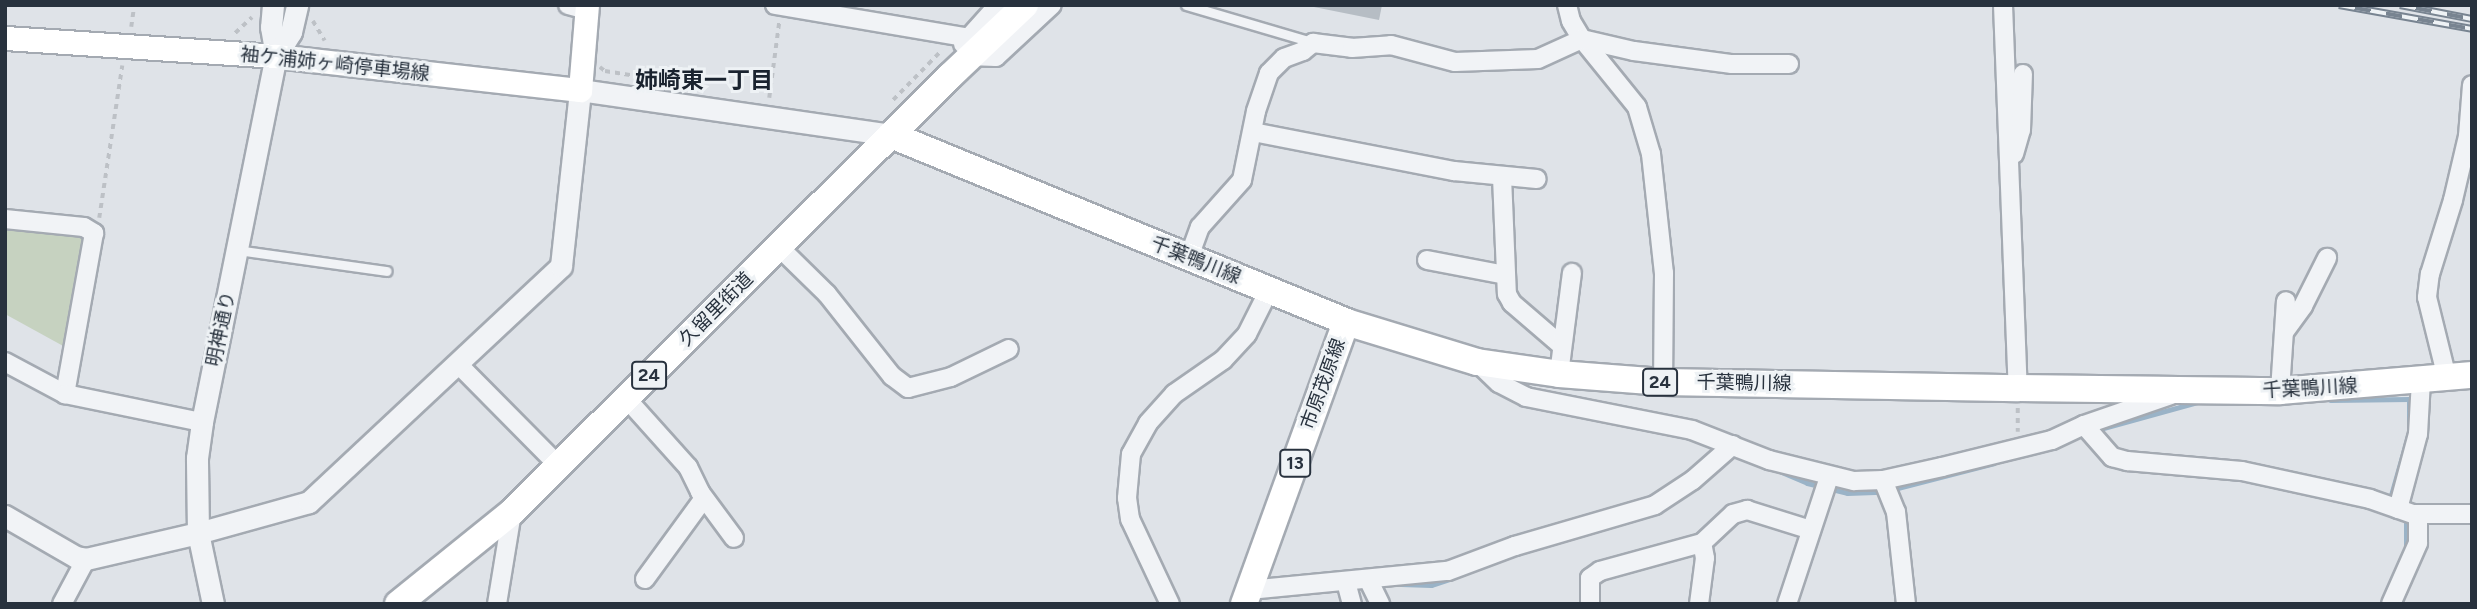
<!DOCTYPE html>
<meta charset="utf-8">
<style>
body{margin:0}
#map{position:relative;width:2477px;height:609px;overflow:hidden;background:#dfe3e8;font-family:Figtree,"Noto Sans JP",sans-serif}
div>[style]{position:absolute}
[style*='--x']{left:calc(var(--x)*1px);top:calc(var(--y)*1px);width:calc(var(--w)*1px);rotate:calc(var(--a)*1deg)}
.green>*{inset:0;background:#c6d2c0}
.stream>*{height:5px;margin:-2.5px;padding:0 2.5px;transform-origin:2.5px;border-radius:2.5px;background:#9ab3c7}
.building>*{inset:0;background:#b6bdc4}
.path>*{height:3.5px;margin-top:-1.75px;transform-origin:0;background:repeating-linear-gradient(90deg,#bdc1c6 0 5px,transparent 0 10px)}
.roads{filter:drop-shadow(2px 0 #a4aab2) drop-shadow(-2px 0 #a4aab2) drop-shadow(0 2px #a4aab2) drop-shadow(0 -2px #a4aab2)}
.service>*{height:9px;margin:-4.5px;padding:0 4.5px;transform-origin:4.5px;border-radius:4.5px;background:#f1f3f6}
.minor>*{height:18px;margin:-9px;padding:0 9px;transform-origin:9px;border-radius:9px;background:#f1f3f6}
.tertiary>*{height:21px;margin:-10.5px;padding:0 10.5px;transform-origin:10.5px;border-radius:10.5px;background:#f1f3f6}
.secondary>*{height:23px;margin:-11.5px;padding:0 11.5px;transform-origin:11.5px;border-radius:11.5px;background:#fff}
.primary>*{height:26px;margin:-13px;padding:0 13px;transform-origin:13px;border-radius:13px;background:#fff}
.rail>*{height:8px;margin-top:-4px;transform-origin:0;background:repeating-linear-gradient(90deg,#eef2f5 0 16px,#788491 0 32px);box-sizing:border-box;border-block:2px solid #788491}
span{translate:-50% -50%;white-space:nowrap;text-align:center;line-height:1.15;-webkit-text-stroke:6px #eef2f5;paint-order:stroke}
.shield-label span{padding:2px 5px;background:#eef2f5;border:2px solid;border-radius:5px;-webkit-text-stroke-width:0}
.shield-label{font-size:18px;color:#28323e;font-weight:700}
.street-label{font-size:19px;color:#28323e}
.quarter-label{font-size:23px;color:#1a232f;font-weight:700}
.frame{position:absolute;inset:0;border:7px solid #28323e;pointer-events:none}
</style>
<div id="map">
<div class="green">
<i style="clip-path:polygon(5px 226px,79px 235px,84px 241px,65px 347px,5px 314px)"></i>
</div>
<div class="stream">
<i style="--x:2330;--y:400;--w:79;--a:-0.7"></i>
<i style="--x:2409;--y:399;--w:33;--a:90"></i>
<i style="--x:2409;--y:432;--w:66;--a:105.9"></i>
<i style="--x:2391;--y:495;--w:9;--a:63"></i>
<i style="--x:2096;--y:430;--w:106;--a:-15.4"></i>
<i style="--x:1777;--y:470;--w:33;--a:23"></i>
<i style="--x:1807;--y:483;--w:41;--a:14"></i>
<i style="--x:1847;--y:493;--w:35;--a:-2"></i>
<i style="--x:1882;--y:492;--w:116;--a:-14.5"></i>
<i style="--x:2402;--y:514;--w:9;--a:63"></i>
<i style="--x:2406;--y:522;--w:30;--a:90"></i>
<i style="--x:1401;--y:584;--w:30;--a:2"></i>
<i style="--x:1431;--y:585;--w:23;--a:-18"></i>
</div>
<div class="building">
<i style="clip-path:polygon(1304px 5px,1382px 5px,1379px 20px)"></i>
</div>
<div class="path">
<i style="--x:313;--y:21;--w:23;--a:59"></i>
<i style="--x:131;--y:27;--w:22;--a:-82"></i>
<i style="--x:235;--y:33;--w:23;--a:-43"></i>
<i style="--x:600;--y:67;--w:6;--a:39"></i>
<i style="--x:605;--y:71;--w:63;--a:9.2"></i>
<i style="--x:769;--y:98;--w:77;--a:-82.5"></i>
<i style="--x:893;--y:100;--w:70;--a:-45.6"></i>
<i style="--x:99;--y:218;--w:154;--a:-81.4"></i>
<i style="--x:2018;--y:408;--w:24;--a:90"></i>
</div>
<div class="roads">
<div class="service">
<i style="--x:1186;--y:5;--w:131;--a:16.4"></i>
<i style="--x:237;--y:250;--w:151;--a:8"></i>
</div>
<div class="minor">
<i style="--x:568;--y:5;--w:20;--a:15"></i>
<i style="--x:775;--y:5;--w:215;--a:9.6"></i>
<i style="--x:1567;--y:5;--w:16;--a:76"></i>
<i style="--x:1571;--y:21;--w:21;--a:59"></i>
<i style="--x:1582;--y:39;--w:87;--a:51"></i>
<i style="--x:1637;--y:107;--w:49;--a:73.4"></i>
<i style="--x:1651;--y:154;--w:120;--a:83.8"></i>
<i style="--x:1664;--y:273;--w:109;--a:90.5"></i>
<i style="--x:2003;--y:5;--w:383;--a:87.8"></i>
<i style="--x:963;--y:44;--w:52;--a:-48.1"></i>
<i style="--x:969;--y:56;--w:27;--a:2"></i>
<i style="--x:996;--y:57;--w:76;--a:-42.9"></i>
<i style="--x:1253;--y:132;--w:205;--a:11"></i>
<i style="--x:1454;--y:171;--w:83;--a:5.5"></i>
<i style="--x:2014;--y:154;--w:25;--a:-74"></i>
<i style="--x:2021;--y:130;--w:56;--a:-88"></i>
<i style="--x:1502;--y:177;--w:117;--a:87.6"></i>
<i style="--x:1507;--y:294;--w:10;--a:61"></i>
<i style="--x:1512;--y:303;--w:66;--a:40.7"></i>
<i style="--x:5;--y:219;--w:79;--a:5.8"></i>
<i style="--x:84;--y:227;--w:12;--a:31"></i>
<i style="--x:94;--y:233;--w:164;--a:100.2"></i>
<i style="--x:779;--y:247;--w:67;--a:44.4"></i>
<i style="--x:827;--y:294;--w:105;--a:51.6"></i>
<i style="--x:892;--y:376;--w:20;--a:37"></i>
<i style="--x:908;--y:388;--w:44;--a:-14.3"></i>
<i style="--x:951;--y:377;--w:64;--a:-25.8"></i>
<i style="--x:1189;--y:257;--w:32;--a:-70"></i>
<i style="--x:1200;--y:227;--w:63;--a:-48.2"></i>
<i style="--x:1242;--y:180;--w:70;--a:-78.5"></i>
<i style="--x:1256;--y:111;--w:40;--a:-71.1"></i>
<i style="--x:1269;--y:73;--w:21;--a:-45"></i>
<i style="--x:1284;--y:58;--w:20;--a:-20"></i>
<i style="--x:1303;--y:51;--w:13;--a:-39"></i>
<i style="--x:1313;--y:43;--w:39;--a:7"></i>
<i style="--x:1352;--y:48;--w:39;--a:-4"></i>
<i style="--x:1391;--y:45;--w:66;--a:14.9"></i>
<i style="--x:1455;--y:62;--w:83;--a:-2.1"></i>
<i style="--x:1538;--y:59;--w:48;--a:-24.4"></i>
<i style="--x:1582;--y:39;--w:53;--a:13"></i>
<i style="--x:1634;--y:51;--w:99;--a:7.6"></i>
<i style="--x:1732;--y:64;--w:57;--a:0"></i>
<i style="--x:1427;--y:260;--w:80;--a:10.8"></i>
<i style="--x:2285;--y:331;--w:31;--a:-54"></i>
<i style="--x:2303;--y:306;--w:54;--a:-63.4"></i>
<i style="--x:5;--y:362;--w:68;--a:28.1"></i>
<i style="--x:65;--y:394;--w:140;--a:11.6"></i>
<i style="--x:1477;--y:362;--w:30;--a:44"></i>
<i style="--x:1499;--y:383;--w:30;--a:27"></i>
<i style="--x:1526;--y:397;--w:169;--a:11.2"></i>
<i style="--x:1692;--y:430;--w:83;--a:21.3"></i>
<i style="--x:1769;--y:460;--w:88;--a:13.9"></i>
<i style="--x:1854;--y:481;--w:29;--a:-2"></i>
<i style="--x:1883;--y:480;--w:60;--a:-12.4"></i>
<i style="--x:1942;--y:467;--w:113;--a:-13.8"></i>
<i style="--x:2052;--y:440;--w:35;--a:-25"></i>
<i style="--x:2084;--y:425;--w:92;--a:-19"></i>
<i style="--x:458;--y:364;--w:142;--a:45.3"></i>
<i style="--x:1559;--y:374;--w:102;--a:-82.7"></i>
<i style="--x:2447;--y:378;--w:83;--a:-103.9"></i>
<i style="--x:2427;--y:297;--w:23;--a:-83"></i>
<i style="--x:2430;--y:274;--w:77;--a:-72.7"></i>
<i style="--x:2453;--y:200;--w:66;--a:-76.8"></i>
<i style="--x:2468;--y:136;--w:51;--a:-85.5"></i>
<i style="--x:2280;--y:391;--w:90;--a:-86.2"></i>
<i style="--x:626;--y:398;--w:93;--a:48.1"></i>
<i style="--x:688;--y:467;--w:28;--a:64"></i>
<i style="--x:700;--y:492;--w:57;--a:53.5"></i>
<i style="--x:2084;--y:425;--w:43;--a:48.8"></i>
<i style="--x:2112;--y:457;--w:16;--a:15"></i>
<i style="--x:2127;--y:461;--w:115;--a:5"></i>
<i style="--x:2242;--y:471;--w:131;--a:12.3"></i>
<i style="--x:2370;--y:499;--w:46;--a:19.2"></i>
<i style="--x:2413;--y:514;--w:59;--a:0"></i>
<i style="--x:1883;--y:480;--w:35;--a:68"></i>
<i style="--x:1896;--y:512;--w:93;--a:83.8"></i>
<i style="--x:2398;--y:509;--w:78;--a:-75.1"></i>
<i style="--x:2418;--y:434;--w:54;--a:-86.8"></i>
<i style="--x:645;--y:579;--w:100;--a:-53.9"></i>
<i style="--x:1368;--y:579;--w:28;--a:64"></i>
<i style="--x:1346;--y:582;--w:23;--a:75"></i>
<i style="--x:1249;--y:590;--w:200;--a:-5.5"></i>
<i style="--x:1448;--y:571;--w:72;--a:-20.5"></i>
<i style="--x:1515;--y:546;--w:146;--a:-16.3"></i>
<i style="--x:1655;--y:505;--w:45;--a:-33.3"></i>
<i style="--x:1693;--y:480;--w:53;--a:-41.2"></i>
<i style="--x:62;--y:604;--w:51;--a:-61.9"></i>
<i style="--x:497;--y:604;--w:93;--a:-80.7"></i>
<i style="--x:1170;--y:604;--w:94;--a:-115.2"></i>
<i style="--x:1130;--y:519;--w:21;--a:-98"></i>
<i style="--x:1127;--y:498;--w:44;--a:-84.8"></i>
<i style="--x:1131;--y:454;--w:35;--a:-61"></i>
<i style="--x:1148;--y:423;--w:39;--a:-48"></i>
<i style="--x:1174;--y:394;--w:60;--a:-34.8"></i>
<i style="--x:1223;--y:360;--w:35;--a:-47"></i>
<i style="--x:1247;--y:334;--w:49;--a:-63.4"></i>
<i style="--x:1590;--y:604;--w:26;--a:-90"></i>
<i style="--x:1590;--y:578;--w:12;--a:-35"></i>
<i style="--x:1600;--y:571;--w:106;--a:-15.4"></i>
<i style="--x:1702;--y:543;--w:42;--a:-43.1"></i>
<i style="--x:1733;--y:514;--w:15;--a:-16"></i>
<i style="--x:1747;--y:510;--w:67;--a:17.4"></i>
<i style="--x:1699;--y:604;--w:46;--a:-82.6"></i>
<i style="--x:1705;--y:558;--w:15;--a:-101"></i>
<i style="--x:1787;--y:604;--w:134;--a:-71.7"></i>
<i style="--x:2391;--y:604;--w:67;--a:-66.1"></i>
<i style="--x:2418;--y:543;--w:29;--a:-90"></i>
</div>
<div class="tertiary">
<i style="--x:273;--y:5;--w:22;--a:95"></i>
<i style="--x:271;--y:27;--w:29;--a:80"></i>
<i style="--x:276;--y:56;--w:28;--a:-58"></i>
<i style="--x:291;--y:32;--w:28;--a:-77"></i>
<i style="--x:5;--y:516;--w:82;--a:30"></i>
<i style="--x:76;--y:557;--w:10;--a:11"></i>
<i style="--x:86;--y:559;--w:115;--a:-13.1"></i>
<i style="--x:198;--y:533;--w:115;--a:-15.6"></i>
<i style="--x:309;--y:502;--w:345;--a:-43.1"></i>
<i style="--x:561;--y:266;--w:177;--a:-83.8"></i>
<i style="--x:580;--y:90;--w:314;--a:8.2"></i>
<i style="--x:213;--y:604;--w:73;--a:-101.9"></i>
<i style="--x:198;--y:533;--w:75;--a:-90.8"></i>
<i style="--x:197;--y:458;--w:36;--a:-82"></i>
<i style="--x:202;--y:422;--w:373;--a:-78.6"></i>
</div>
<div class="secondary">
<i style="--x:5;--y:38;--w:272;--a:3.8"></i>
<i style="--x:276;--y:56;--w:306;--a:6.4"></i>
<i style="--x:580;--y:90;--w:85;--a:-85.3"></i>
</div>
<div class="primary">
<i style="--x:891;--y:135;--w:492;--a:22.3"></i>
<i style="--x:1346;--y:322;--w:137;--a:17"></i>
<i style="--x:1477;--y:362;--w:83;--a:8.3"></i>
<i style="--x:1559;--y:374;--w:104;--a:4.4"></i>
<i style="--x:1663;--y:382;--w:355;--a:1"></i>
<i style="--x:2018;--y:388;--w:262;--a:0.7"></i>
<i style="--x:2280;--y:391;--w:193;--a:-4.8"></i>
<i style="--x:398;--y:604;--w:146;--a:-38.9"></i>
<i style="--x:512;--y:512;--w:618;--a:-44.87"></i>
<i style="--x:950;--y:76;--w:103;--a:-43.4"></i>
<i style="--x:1244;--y:604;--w:300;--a:-70.1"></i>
</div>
</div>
<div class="rail">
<i style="--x:2339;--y:5;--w:135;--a:10.2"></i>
<i style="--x:2400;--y:5;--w:73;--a:11"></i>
</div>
<div class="shield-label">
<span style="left:649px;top:375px">24</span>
<span style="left:1660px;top:382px">24</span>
<span style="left:1295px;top:463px">13</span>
</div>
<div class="street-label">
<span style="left:335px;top:64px;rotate:6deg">袖ケ浦姉ヶ崎停車場線</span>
<span style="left:1196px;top:260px;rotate:22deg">千葉鴨川線</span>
<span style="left:716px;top:309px;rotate:-45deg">久留里街道</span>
<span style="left:221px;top:329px;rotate:-78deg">明神通り</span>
<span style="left:1744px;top:383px;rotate:1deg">千葉鴨川線</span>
<span style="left:1323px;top:384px;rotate:-70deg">市原茂原線</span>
<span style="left:2310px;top:388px;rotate:-3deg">千葉鴨川線</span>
</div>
<div class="quarter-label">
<span style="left:704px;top:80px">姉崎東一丁目</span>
</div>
<div class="frame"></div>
</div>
